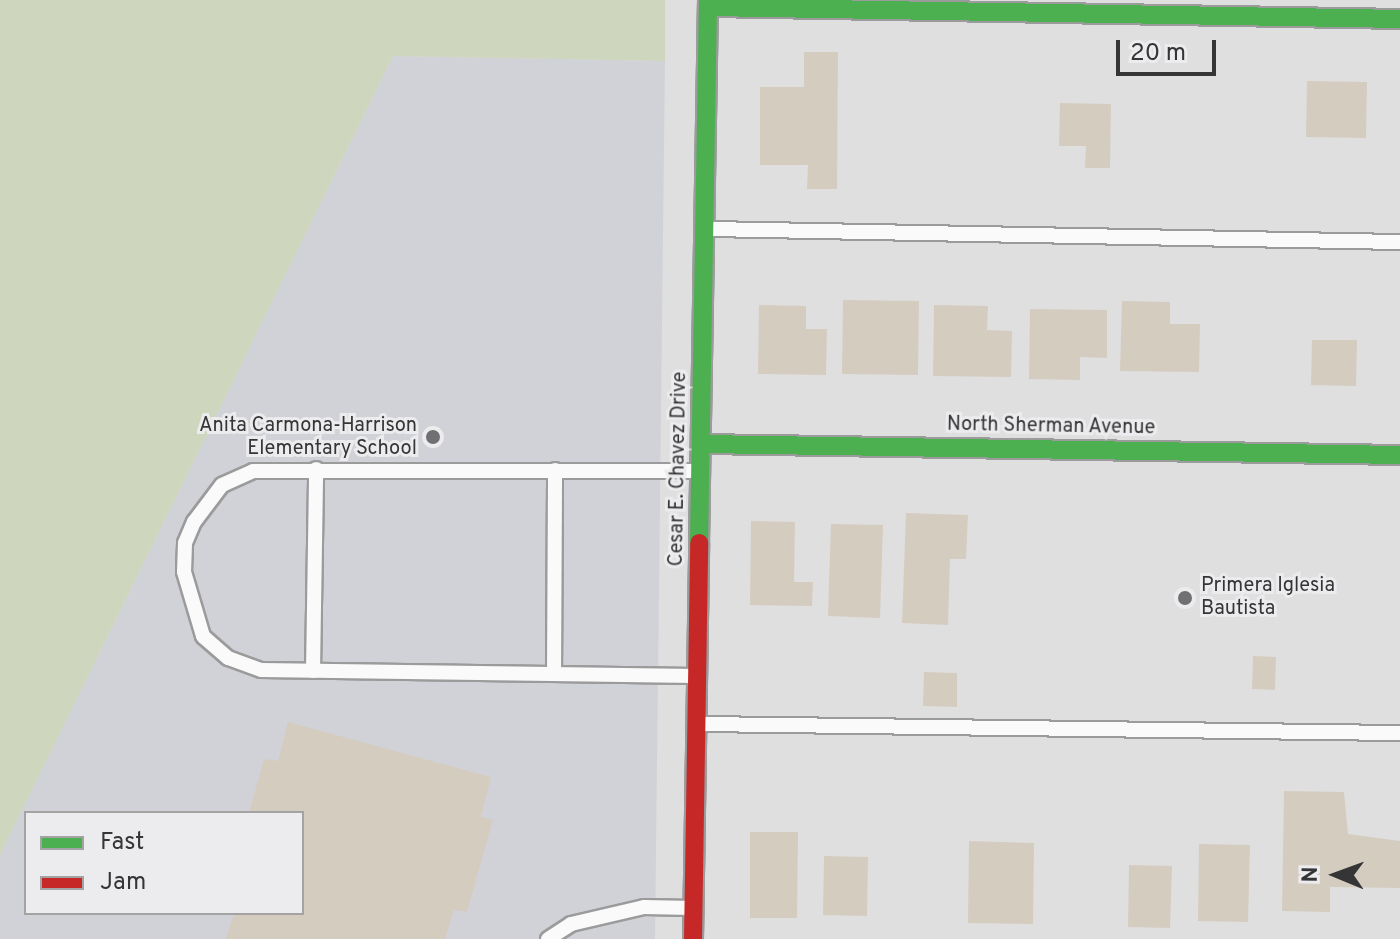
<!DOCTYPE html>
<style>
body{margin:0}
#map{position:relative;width:1400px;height:939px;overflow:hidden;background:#dfdfe0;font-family:Overpass,sans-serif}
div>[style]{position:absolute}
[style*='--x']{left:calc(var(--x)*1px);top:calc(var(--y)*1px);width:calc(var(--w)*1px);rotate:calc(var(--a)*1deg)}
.built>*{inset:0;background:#d1d2d7}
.green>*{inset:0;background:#ced6be}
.building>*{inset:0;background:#d5ccc0}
.roads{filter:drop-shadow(2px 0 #9b9b9c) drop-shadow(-2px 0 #9b9b9c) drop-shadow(0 2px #9b9b9c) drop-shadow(0 -2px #9b9b9c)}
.lane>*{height:14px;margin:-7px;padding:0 7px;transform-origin:7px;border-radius:7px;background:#fafafa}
.fast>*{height:18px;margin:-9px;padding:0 9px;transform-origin:9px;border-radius:9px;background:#4caf50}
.jam>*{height:18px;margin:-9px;padding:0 9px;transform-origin:9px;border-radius:9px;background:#c62828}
.dots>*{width:22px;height:22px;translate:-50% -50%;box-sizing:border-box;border:4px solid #ececee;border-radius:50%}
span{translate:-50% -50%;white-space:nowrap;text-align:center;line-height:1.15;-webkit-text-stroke:6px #ececee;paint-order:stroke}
.poi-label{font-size:20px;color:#353536}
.right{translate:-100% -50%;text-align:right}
.left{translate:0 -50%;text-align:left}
.street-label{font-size:20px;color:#353536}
.legend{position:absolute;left:24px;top:811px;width:280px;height:104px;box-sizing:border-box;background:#ececee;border:2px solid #a3a3a4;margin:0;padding:10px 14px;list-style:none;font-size:24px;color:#353536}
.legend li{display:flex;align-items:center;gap:16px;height:40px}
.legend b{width:40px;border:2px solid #a3a3a4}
.north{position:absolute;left:1296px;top:835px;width:80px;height:80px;-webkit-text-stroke:6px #ececee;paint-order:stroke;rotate:271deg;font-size:22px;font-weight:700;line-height:32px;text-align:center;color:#353536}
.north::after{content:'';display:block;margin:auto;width:28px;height:36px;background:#353536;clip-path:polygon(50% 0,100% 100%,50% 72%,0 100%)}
.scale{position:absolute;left:1116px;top:40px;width:100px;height:36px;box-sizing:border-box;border:4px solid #353536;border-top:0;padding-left:10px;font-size:24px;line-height:28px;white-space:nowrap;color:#353536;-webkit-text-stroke:6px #ececee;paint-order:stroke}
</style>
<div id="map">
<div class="built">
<i style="clip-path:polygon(evenodd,393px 56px,665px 61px,655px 939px,0 939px,0 855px,393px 56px,26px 813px,302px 813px,302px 913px,26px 913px,26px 813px)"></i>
</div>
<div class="green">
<i style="clip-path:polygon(0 0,665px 0,665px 61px,393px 56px,0 855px)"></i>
</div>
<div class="building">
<i style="clip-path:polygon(804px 52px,838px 52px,837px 189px,807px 189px,808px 165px,760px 165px,760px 87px,804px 87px)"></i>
<i style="clip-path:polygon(1307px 81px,1367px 82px,1366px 138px,1306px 137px)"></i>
<i style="clip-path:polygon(1060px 103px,1111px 104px,1110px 168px,1085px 168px,1086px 146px,1059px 146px)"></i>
<i style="clip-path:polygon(843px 300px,919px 301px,918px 375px,842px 374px)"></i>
<i style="clip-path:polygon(1122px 301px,1170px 302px,1170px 324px,1200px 324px,1199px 372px,1120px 371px)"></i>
<i style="clip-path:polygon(759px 305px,806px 306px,806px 329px,827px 329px,826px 375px,758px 374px)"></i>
<i style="clip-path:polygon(934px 305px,988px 306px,987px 330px,1012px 331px,1011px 377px,933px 376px)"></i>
<i style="clip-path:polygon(1030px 309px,1107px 310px,1107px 358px,1080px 357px,1080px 380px,1029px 379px)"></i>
<i style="clip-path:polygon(1312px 340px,1357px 340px,1356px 386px,1311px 385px)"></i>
<i style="clip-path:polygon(906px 513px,968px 515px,966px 559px,950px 559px,948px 625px,902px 623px)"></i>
<i style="clip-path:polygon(751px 521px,795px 522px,794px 582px,813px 582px,812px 606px,750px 605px)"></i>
<i style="clip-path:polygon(831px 524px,883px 525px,880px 618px,828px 616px)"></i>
<i style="clip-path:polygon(1253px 656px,1276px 657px,1275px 690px,1252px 689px)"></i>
<i style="clip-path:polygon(924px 672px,957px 673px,957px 707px,923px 706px)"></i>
<i style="clip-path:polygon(288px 722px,491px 777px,481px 817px,493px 820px,467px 912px,454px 910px,445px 939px,226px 939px,234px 913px,302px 913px,302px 813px,249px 813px,264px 759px,278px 761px)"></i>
<i style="clip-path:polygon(1284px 791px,1344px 792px,1348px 834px,1400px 841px,1400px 888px,1330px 887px,1330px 912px,1282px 911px)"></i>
<i style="clip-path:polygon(750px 832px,798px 832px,797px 918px,750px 918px)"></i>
<i style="clip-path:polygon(969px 841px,1034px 843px,1033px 924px,968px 923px)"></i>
<i style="clip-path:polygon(1199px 844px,1250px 845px,1248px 922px,1198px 921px)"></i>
<i style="clip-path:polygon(824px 856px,868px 857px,867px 916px,823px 915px)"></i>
<i style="clip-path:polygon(1129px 865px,1172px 866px,1170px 928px,1128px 927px)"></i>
</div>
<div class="roads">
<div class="lane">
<i style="--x:709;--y:229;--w:691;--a:1.08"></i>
<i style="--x:313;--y:671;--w:202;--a:-89.1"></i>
<i style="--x:554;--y:674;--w:204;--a:-89.7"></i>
<i style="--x:696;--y:676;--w:435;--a:-179.2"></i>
<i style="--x:261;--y:670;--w:35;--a:-160"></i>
<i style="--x:228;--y:658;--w:33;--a:-139"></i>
<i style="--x:203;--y:636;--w:67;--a:-106.5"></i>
<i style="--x:184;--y:572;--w:29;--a:-88"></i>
<i style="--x:185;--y:543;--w:23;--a:-67"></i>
<i style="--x:194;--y:522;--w:46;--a:-52.9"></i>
<i style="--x:222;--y:485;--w:34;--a:-24"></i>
<i style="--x:253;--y:471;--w:443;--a:0"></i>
<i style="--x:700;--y:724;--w:700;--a:0.74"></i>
<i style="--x:548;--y:939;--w:27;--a:-33"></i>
<i style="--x:571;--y:924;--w:75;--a:-13.1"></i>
<i style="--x:644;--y:907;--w:49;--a:1.2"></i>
</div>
<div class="fast">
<i style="--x:708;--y:7;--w:692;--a:0.99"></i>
<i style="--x:701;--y:444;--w:699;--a:0.9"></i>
<i style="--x:699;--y:543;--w:543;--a:-89.05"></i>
</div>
<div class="jam">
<i style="--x:693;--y:939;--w:396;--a:-89.1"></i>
</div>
</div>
<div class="dots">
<i style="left:433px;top:437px;background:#707072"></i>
<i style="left:1185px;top:598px;background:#707072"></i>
</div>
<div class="poi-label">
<span class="right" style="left:417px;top:438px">Anita Carmona-Harrison<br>Elementary School</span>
<span class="left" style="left:1201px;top:598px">Primera Iglesia<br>Bautista</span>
</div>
<div class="street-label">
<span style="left:1051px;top:427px;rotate:1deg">North Sherman Avenue</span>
<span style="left:679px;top:469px;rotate:-89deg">Cesar E. Chavez Drive</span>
</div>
<ul class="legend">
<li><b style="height:10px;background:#4caf50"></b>Fast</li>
<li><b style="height:10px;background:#c62828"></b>Jam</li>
</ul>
<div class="north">N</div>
<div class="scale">20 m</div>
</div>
